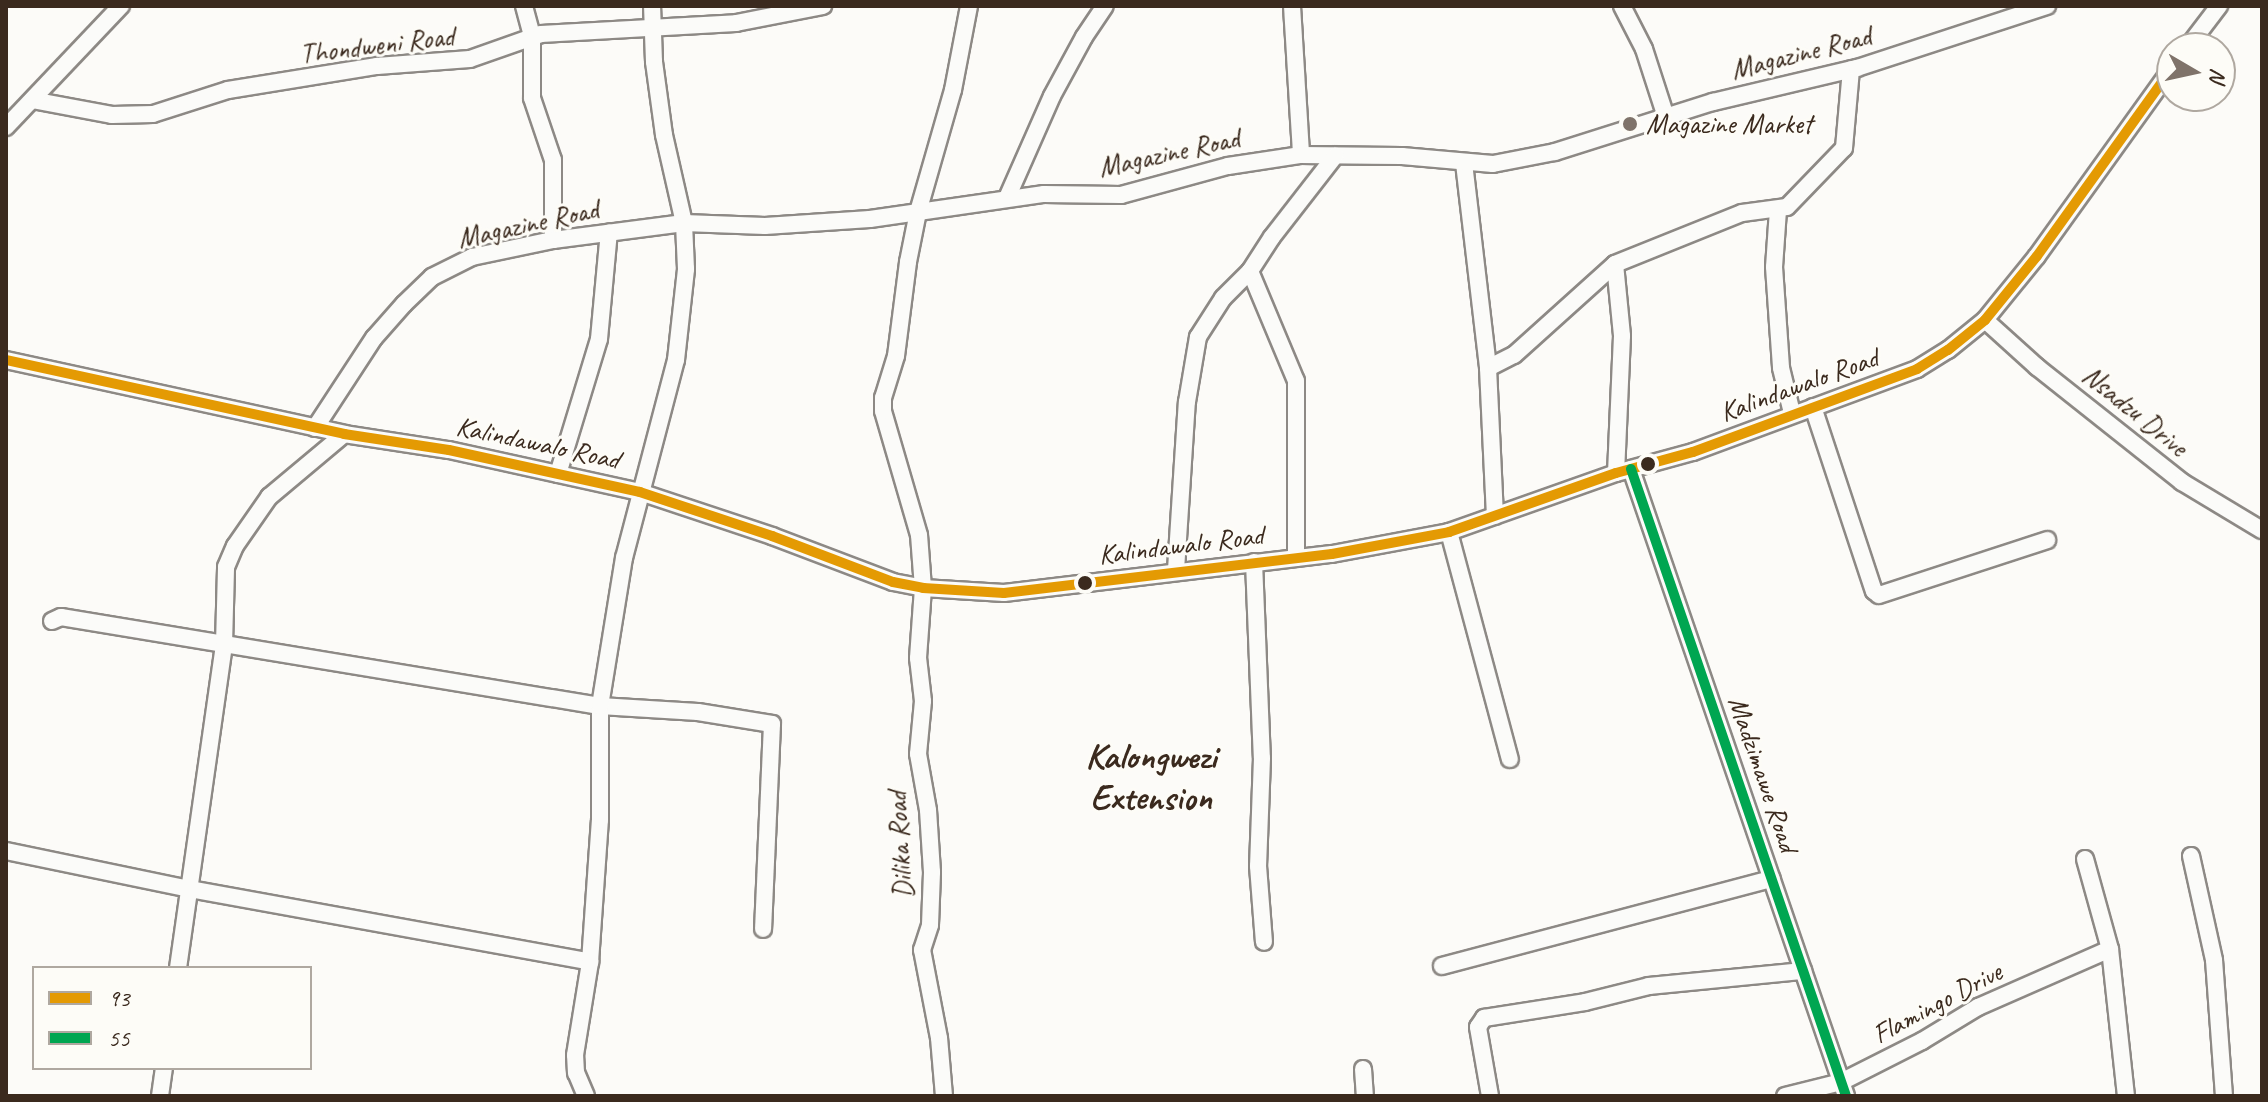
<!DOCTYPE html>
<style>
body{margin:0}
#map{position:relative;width:2268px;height:1102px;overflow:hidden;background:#fcfbf8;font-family:Caveat,sans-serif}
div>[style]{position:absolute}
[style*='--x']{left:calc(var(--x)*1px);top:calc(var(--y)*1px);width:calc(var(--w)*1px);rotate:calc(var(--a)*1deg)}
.roads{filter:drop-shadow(2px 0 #8d8985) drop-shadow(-2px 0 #8d8985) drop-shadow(0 2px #8d8985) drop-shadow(0 -2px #8d8985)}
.minor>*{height:16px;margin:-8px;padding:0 8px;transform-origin:8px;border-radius:8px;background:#fbfbf9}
.bus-1>*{height:10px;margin:-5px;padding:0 5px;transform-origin:5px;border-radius:5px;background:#e49a03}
.bus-2>*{height:10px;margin:-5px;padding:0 5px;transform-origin:5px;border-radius:5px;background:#00a651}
.dots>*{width:22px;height:22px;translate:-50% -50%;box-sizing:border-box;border:4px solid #fdfcf7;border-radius:50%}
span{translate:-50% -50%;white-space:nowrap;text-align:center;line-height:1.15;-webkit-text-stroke:6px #fdfcf7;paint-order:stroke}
.street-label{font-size:28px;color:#3b2a1e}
.poi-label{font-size:28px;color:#3b2a1e}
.left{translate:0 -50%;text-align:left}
.district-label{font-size:36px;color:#3b2a1e;font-weight:700}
.frame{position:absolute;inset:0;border:8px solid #3b2a1e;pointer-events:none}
.legend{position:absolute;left:32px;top:966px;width:280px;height:104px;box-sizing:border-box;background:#fdfcf7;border:2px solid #afa8a0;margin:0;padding:10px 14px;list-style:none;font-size:24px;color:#3b2a1e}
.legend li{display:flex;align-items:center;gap:16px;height:40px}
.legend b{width:40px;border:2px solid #afa8a0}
.north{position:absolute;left:2156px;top:32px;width:80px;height:80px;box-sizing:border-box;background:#fdfcf7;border:2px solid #afa8a0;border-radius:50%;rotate:99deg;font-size:22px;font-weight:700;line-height:32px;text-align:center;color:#3b2a1e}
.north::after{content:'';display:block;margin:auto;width:28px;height:36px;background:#7f736a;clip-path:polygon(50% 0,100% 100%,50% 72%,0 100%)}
</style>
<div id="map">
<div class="roads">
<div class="minor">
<i style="--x:524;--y:6;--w:31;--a:75"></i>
<i style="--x:532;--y:36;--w:62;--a:90"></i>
<i style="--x:532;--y:98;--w:65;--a:71.3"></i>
<i style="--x:553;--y:160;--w:80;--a:90"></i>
<i style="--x:1292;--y:6;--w:149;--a:86.5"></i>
<i style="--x:1622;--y:6;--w:48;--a:62.9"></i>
<i style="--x:1644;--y:49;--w:71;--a:72.1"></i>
<i style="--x:2187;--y:48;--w:53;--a:-52.7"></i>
<i style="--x:32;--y:100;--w:81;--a:10.6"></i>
<i style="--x:112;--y:115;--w:41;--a:-1.4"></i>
<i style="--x:153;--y:114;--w:79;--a:-17.7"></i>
<i style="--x:228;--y:90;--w:151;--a:-9.2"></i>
<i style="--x:377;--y:66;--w:93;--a:-4.3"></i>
<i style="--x:470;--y:59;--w:75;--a:-19.4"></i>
<i style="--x:541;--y:34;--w:195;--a:-3.2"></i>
<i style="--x:736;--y:23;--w:89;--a:-11.1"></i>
<i style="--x:6;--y:127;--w:167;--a:-46.5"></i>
<i style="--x:1464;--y:163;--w:206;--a:83.3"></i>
<i style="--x:1488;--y:368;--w:148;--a:87.3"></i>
<i style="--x:1007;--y:198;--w:111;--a:-66.2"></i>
<i style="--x:1052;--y:96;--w:67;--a:-61.5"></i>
<i style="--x:1084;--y:37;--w:37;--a:-56"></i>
<i style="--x:1778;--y:210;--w:57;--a:94"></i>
<i style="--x:1774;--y:267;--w:101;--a:86"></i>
<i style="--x:1781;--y:368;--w:46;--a:76.3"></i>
<i style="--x:1615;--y:264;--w:72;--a:84.4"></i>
<i style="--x:1622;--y:336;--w:137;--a:92.5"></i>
<i style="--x:1250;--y:271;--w:119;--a:67.3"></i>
<i style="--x:1296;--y:381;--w:177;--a:90"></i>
<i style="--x:1985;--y:320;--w:70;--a:42.1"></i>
<i style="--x:2037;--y:367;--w:185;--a:38.4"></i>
<i style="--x:2182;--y:482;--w:93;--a:31"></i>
<i style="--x:6;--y:360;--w:346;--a:12.3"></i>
<i style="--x:344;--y:434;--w:106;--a:8.7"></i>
<i style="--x:449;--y:450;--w:196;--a:12.4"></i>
<i style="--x:640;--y:492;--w:139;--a:18.4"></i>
<i style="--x:772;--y:536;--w:129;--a:20.8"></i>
<i style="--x:893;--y:582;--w:31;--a:11"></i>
<i style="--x:923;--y:588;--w:81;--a:3.5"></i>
<i style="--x:1004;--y:593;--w:330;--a:-6.8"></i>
<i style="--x:1332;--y:554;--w:119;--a:-10.6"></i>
<i style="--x:1449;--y:532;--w:177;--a:-19.5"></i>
<i style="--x:1616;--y:473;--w:80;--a:-15.3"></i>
<i style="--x:1693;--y:452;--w:239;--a:-20.3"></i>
<i style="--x:1917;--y:369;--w:36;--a:-32"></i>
<i style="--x:1948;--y:350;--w:48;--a:-39"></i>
<i style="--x:1985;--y:320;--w:82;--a:-50.9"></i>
<i style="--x:2037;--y:256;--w:231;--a:-54.3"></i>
<i style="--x:1488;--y:368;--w:29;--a:-27"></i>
<i style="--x:1514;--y:355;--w:136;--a:-42"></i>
<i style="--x:1615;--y:264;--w:137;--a:-21.9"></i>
<i style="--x:1742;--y:213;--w:45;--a:-7.6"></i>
<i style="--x:1787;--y:207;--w:82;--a:-46"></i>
<i style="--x:1844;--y:148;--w:79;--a:-84.9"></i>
<i style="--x:1813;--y:407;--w:194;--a:71.7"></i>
<i style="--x:1874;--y:591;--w:6;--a:39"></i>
<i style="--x:1879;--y:595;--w:177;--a:-18.1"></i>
<i style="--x:315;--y:428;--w:108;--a:-56.8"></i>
<i style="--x:374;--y:338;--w:45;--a:-48.6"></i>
<i style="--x:404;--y:304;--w:39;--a:-44"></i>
<i style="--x:432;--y:277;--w:45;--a:-26.6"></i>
<i style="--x:472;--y:257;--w:83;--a:-11.9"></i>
<i style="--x:553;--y:240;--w:132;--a:-7.4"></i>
<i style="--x:684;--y:223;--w:81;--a:2.1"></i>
<i style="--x:765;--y:226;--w:105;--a:-3.8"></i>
<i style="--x:870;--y:219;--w:176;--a:-8.2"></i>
<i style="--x:1044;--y:194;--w:77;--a:0.7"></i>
<i style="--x:1121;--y:195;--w:111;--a:-15.2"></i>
<i style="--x:1228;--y:166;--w:74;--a:-8.6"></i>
<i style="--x:1301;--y:155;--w:101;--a:0.6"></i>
<i style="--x:1402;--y:156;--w:91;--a:5"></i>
<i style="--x:1493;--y:164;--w:63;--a:-11"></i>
<i style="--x:1555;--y:152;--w:166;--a:-17.6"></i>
<i style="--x:1713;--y:102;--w:148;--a:-13.3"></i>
<i style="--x:1857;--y:68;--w:200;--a:-18.1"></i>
<i style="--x:1631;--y:469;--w:663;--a:71.07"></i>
<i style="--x:558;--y:474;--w:141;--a:-73.1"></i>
<i style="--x:599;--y:339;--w:107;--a:-84.7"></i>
<i style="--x:1449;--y:532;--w:235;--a:75"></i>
<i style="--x:1254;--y:562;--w:196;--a:87.7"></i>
<i style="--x:1262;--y:758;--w:108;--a:92.1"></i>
<i style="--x:1258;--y:866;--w:76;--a:85.5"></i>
<i style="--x:1176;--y:570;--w:168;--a:-86.3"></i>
<i style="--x:1187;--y:402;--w:66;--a:-80.4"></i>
<i style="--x:1198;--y:337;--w:46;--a:-57.3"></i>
<i style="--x:1223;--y:298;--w:38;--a:-45"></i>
<i style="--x:1250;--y:271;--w:40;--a:-57.1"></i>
<i style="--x:1272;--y:237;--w:103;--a:-52.1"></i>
<i style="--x:52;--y:621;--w:10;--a:-24"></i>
<i style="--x:61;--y:617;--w:546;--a:9.38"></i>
<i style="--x:600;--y:706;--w:98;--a:3.5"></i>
<i style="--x:698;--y:712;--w:75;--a:9.2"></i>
<i style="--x:772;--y:724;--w:205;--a:92.5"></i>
<i style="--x:6;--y:851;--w:188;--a:11.7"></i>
<i style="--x:190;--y:889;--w:407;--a:10.3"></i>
<i style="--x:2191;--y:856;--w:107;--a:77.5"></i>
<i style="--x:2214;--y:960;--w:136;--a:85.8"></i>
<i style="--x:2085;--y:859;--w:93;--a:74.5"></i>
<i style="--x:2110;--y:949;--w:148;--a:83.8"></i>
<i style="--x:1442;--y:966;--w:341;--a:-14.8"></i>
<i style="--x:178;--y:968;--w:326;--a:-81.9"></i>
<i style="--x:224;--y:645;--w:78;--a:-88.5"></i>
<i style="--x:226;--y:567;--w:23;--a:-67"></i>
<i style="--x:235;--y:546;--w:60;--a:-55.2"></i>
<i style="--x:269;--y:497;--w:98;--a:-40"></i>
<i style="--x:1363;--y:1069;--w:27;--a:86"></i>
<i style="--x:160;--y:1096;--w:28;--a:-82"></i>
<i style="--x:586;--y:1096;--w:25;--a:-113"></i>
<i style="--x:576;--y:1073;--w:18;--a:-93"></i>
<i style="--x:575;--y:1055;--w:94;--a:-80.8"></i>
<i style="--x:590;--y:962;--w:142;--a:-86"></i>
<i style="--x:600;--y:820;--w:114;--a:-90"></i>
<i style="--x:600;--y:706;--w:150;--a:-80.8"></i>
<i style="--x:624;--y:558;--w:205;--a:-75.3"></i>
<i style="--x:676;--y:360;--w:92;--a:-83.7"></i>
<i style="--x:686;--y:269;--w:46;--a:-92.5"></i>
<i style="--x:684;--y:223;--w:90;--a:-102.8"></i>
<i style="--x:664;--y:135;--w:74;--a:-97.8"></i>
<i style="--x:654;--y:62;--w:56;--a:-92"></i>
<i style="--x:944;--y:1096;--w:58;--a:-94.9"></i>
<i style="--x:939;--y:1038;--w:90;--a:-100.9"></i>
<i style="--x:922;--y:950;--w:26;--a:-72"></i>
<i style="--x:930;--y:925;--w:53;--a:-87.8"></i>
<i style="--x:932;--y:872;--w:62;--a:-93.7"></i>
<i style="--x:928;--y:810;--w:57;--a:-100.1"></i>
<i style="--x:918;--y:754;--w:53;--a:-84.6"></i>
<i style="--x:923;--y:701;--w:43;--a:-96.6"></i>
<i style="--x:918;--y:658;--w:70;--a:-85.9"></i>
<i style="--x:923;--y:588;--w:53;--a:-94.3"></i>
<i style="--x:919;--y:535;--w:129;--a:-106.2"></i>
<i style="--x:883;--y:411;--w:13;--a:-90"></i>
<i style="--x:883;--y:398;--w:44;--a:-72.8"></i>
<i style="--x:896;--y:356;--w:95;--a:-82.7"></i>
<i style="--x:908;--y:262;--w:51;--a:-78.7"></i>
<i style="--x:918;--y:212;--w:127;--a:-74"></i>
<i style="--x:953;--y:90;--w:86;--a:-79.2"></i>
<i style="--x:1490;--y:1096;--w:70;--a:-99.9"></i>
<i style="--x:1478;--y:1027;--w:11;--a:-56"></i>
<i style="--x:1484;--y:1018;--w:102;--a:-9"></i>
<i style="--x:1585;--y:1002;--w:66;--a:-14"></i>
<i style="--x:1649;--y:986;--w:155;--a:-5.6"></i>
<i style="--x:1785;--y:1096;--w:58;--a:-14"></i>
<i style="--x:1841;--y:1082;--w:91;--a:-26.8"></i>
<i style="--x:1922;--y:1041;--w:66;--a:-31.3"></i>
<i style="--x:1978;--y:1007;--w:144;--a:-23.7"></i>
</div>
</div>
<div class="bus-1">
<i style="--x:6;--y:360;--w:346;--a:12.3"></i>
<i style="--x:344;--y:434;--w:106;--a:8.7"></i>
<i style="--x:449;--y:450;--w:196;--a:12.4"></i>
<i style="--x:640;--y:492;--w:139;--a:18.4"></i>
<i style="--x:772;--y:536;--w:129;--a:20.8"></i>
<i style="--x:893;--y:582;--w:31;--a:11"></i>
<i style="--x:923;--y:588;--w:81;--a:3.5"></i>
<i style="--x:1004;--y:593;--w:330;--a:-6.8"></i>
<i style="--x:1332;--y:554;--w:119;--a:-10.6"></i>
<i style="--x:1449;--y:532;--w:177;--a:-19.5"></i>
<i style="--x:1616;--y:473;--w:80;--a:-15.3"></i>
<i style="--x:1693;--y:452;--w:239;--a:-20.3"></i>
<i style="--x:1917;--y:369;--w:36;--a:-32"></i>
<i style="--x:1948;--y:350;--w:48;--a:-39"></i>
<i style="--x:1985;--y:320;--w:82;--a:-50.9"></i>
<i style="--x:2037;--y:256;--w:231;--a:-54.3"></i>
</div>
<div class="bus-2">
<i style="--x:1631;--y:469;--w:663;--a:71.07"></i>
</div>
<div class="dots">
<i style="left:1630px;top:124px;background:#7f736a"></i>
<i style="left:1648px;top:464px;background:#3b2a1e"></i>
<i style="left:1085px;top:583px;background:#3b2a1e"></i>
</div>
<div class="street-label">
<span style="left:377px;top:45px;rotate:-7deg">Thondweni Road</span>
<span style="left:1801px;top:53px;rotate:-14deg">Magazine Road</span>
<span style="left:1169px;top:153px;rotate:-12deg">Magazine Road</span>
<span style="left:528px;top:224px;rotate:-12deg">Magazine Road</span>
<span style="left:1799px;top:385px;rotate:-20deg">Kalindawalo Road</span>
<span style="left:2135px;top:411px;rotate:39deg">Nsadzu Drive</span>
<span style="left:538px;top:443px;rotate:12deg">Kalindawalo Road</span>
<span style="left:1181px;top:545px;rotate:-7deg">Kalindawalo Road</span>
<span style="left:1763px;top:774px;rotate:71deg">Madzimawe Road</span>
<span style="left:900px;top:845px;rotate:-94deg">Dilika Road</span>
<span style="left:1937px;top:1003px;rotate:-28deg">Flamingo Drive</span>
</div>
<div class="poi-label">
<span class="left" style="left:1646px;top:124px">Magazine Market</span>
</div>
<div class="district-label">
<span style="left:1151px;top:777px">Kalongwezi<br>Extension</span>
</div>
<div class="frame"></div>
<ul class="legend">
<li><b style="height:10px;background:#e49a03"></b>93</li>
<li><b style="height:10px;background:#00a651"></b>55</li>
</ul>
<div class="north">N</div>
</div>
